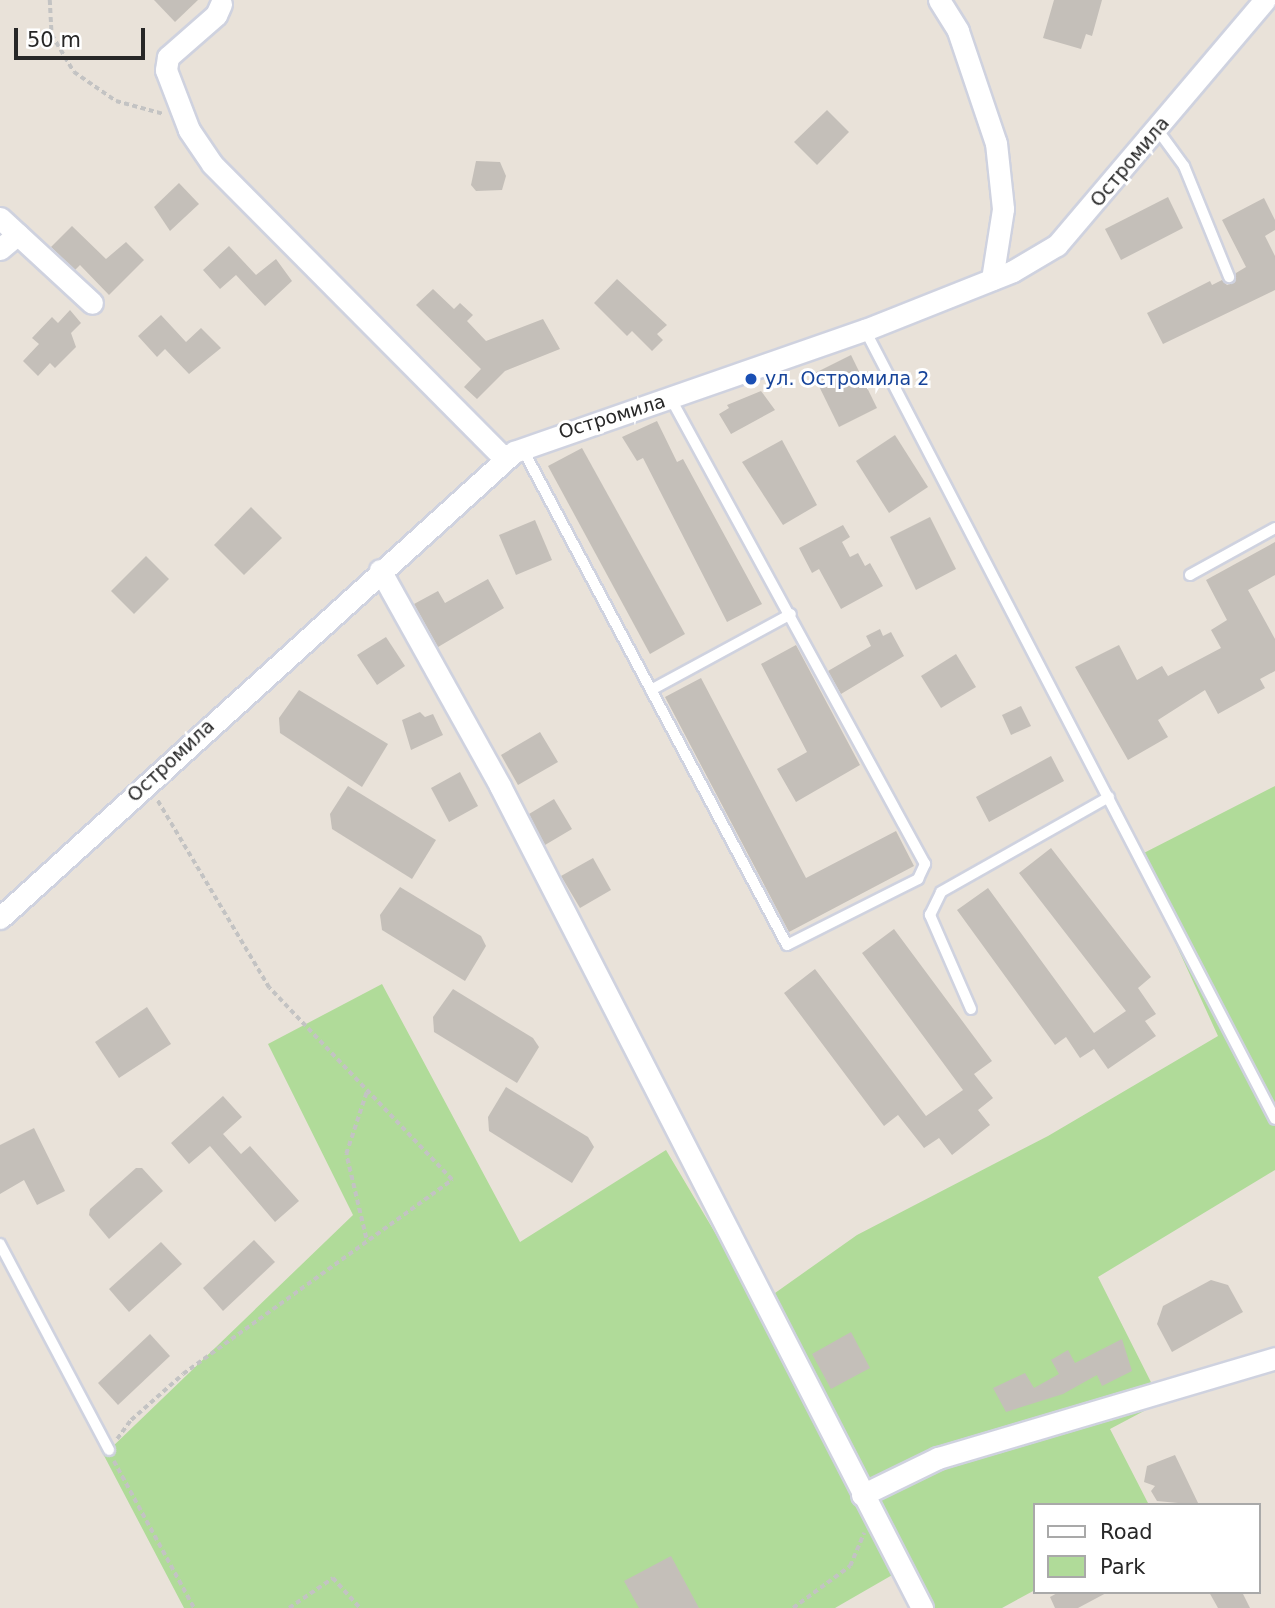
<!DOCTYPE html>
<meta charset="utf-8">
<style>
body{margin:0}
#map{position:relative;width:1275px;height:1608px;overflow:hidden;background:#e9e2d9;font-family:"DejaVu Sans",sans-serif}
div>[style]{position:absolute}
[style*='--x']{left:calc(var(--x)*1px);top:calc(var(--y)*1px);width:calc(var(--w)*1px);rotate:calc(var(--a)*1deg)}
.green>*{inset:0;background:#b0db99}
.building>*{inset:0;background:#c4bfb9}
.path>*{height:3.5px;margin-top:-1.75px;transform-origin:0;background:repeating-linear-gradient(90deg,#c3c3c3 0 5px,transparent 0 8.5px)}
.roads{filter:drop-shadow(2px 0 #cfd2df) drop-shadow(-2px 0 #cfd2df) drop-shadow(0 2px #cfd2df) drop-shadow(0 -2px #cfd2df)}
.service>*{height:10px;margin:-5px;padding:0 5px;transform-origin:5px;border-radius:5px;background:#fff}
.minor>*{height:21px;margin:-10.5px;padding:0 10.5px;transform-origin:10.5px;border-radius:10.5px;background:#fff}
.dots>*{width:19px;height:19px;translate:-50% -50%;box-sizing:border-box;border:4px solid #fff;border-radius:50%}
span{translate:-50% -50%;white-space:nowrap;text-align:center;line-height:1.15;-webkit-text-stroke:6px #fff;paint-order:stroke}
.street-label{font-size:19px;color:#272727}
.transit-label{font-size:19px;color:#164399}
.left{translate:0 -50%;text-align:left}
.legend{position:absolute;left:1033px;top:1503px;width:228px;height:91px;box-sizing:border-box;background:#fff;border:2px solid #a9a9a9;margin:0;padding:9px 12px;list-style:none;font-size:21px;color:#272727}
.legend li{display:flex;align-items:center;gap:14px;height:35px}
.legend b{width:35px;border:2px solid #a9a9a9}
.scale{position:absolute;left:14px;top:28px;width:131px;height:32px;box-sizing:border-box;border:4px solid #272727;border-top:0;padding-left:9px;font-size:21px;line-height:24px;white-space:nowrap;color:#272727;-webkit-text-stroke:5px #fff;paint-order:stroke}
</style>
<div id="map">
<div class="green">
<i style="clip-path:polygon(1275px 786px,1275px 1170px,1098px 1277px,1161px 1402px,1110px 1429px,1149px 1505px,1035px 1505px,1035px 1590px,1002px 1608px,926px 1608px,894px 1574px,835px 1608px,184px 1608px,100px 1448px,109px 1450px,353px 1215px,268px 1044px,382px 984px,520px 1242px,666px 1150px,758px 1305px,857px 1235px,1048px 1136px,1218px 1036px,1136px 857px)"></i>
</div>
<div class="building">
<i style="clip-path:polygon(154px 0,198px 0,175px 22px)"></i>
<i style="clip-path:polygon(1054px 0,1102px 0,1092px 36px,1086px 34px,1081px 49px,1043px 38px)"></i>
<i style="clip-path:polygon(827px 110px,849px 132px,817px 165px,794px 142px)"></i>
<i style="clip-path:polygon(476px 161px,500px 162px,506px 176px,502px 190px,476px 191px,471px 185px)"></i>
<i style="clip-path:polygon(179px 183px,199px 204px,170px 231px,154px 207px)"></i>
<i style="clip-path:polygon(1168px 197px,1183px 228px,1121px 260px,1105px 229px)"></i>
<i style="clip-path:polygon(1264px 198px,1275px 220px,1275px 230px,1265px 236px,1275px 256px,1275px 290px,1163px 344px,1147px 313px,1210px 281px,1212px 285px,1222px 280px,1227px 285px,1235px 282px,1236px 273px,1246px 267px,1222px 220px)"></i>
<i style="clip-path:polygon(72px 226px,106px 259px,126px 242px,144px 260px,109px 295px,80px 265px,75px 270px,51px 247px)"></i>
<i style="clip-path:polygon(229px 246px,256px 275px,276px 259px,292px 281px,265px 306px,236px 275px,220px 289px,203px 270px)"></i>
<i style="clip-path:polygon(617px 279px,667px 325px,657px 334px,663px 340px,652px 351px,632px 331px,627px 336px,594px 303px)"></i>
<i style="clip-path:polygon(433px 289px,454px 309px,460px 303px,473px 315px,467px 321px,486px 341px,543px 319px,560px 349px,505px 371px,477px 399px,464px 387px,481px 369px,416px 305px)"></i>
<i style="clip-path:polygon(70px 310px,81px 323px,71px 333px,76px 347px,55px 368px,50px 363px,38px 376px,23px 361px,39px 344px,32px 338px,52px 317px,58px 323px)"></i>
<i style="clip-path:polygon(161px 315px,186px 342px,201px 328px,221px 348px,189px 374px,165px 349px,157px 357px,138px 336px)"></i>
<i style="clip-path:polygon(851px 355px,877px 408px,839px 427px,813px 374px)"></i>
<i style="clip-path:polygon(761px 391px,775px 410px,731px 434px,719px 414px,729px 408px,727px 405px)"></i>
<i style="clip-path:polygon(657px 421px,677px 462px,683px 459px,762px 604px,727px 622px,643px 458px,637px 461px,622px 437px)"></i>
<i style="clip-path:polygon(895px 435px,928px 487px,889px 513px,856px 461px)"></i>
<i style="clip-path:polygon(782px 440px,817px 505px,783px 525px,742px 462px)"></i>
<i style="clip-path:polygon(582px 448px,685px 634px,650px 654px,548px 466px)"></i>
<i style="clip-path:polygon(251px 507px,282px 538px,244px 575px,214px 545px)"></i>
<i style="clip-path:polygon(930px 517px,956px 569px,916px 590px,890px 537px)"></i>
<i style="clip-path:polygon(535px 520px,552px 560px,516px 575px,499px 535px)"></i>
<i style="clip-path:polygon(843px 525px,850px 537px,842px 542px,850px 557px,858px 553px,865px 566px,870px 563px,883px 586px,841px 609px,819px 569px,812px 573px,799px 548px)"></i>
<i style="clip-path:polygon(1275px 542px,1275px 575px,1248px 590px,1275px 639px,1275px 671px,1260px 679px,1265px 688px,1218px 714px,1205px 690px,1158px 720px,1168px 737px,1128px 760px,1075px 667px,1119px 645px,1137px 680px,1162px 666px,1168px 676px,1221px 648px,1211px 630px,1227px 620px,1206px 580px)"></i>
<i style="clip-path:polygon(146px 556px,169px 579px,134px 614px,111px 591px)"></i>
<i style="clip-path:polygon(488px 579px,504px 608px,438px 647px,414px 604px,438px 591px,445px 603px)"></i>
<i style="clip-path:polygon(880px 629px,883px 636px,891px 632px,904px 656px,841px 694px,828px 671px,871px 646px,866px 636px)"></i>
<i style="clip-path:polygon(386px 637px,405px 666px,377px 685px,357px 655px)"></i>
<i style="clip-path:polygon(796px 645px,860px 765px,796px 802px,777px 769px,807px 752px,761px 664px)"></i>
<i style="clip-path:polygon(956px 654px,976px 687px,941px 708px,921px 676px)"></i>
<i style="clip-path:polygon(701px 678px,806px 878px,896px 831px,914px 866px,789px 932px,665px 697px)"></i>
<i style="clip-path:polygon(299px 690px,388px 744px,362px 787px,280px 733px,279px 718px)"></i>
<i style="clip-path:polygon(1021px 706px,1031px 726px,1011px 735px,1002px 715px)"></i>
<i style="clip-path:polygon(420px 712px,425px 717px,433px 714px,443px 735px,411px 750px,402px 720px)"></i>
<i style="clip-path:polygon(540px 732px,558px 762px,518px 785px,501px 755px)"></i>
<i style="clip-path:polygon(1051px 756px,1064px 781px,989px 822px,976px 797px)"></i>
<i style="clip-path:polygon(460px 772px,478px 806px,449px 822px,431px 788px)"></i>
<i style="clip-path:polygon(348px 786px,436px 840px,412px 879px,332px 829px,330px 814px)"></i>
<i style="clip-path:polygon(554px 799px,572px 829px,545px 845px,529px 814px)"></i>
<i style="clip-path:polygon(1051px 848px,1151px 977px,1138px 988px,1156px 1014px,1145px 1021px,1156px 1036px,1108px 1069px,1094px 1049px,1080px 1058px,1066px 1037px,1055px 1045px,957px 910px,988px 888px,1094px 1033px,1126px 1011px,1019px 873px)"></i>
<i style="clip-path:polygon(593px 858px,611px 890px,580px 908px,561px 876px)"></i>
<i style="clip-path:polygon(400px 887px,481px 936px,486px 946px,465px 981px,382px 930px,380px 915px)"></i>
<i style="clip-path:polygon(894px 929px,992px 1061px,974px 1074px,993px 1098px,978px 1110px,990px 1125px,952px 1155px,939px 1138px,924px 1148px,898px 1115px,884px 1126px,784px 993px,815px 969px,926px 1116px,963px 1090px,862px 953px)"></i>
<i style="clip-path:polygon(453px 989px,533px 1038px,539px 1047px,517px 1083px,434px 1032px,433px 1017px)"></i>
<i style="clip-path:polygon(147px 1007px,171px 1044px,119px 1078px,95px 1042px)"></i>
<i style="clip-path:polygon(506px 1087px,588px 1137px,594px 1147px,572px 1183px,489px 1131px,488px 1117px)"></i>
<i style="clip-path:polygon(223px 1096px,242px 1117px,223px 1134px,241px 1154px,250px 1146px,299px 1201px,275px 1222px,210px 1146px,189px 1164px,171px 1143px)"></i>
<i style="clip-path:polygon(34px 1128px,65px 1191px,37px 1205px,24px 1180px,0 1194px,0 1145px)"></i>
<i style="clip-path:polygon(136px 1168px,142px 1168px,163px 1191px,109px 1239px,89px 1215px,90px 1209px)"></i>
<i style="clip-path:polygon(254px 1240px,275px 1262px,223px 1311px,203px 1288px)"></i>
<i style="clip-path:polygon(161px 1242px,182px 1264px,129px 1312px,109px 1289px)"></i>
<i style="clip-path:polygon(1211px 1280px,1228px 1285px,1243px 1312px,1172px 1352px,1157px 1324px,1163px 1306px)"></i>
<i style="clip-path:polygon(851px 1332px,870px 1368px,831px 1389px,812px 1354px)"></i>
<i style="clip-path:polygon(150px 1334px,170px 1356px,118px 1405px,98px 1383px)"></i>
<i style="clip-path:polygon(1122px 1339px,1132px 1371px,1102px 1386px,1097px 1375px,1063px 1394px,1006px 1412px,993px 1388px,1025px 1373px,1034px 1388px,1059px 1374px,1051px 1360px,1068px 1350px,1075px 1363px)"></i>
<i style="clip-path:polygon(1175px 1455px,1199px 1505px,1157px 1501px,1151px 1491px,1155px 1486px,1144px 1482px,1147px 1466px)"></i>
<i style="clip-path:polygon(671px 1556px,699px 1608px,639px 1608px,624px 1581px)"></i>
<i style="clip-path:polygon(1059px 1592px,1108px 1592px,1078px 1608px,1055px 1608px,1050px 1597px)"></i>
<i style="clip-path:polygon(1209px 1592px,1242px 1592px,1250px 1608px,1218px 1608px)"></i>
</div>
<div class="path">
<i style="--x:50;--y:0;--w:35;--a:87"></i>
<i style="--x:52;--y:35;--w:43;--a:59.3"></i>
<i style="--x:74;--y:72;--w:51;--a:34.6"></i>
<i style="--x:116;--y:101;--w:50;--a:15.2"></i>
<i style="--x:366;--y:1238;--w:86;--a:-103.4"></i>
<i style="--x:346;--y:1154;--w:66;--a:-71.6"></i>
<i style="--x:117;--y:1439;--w:24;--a:-54"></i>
<i style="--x:131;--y:1420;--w:69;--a:-41.5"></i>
<i style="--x:183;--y:1374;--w:332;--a:-35.8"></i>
<i style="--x:452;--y:1180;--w:265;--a:-133.6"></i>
<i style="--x:269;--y:988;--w:219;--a:-120.8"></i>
<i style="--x:114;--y:1461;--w:167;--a:61.4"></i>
<i style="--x:289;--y:1608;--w:53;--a:-34.3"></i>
<i style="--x:333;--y:1578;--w:40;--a:48"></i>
<i style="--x:793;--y:1608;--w:71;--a:-36.4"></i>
<i style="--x:850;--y:1566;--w:36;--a:-67"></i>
</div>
<div class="roads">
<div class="service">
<i style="--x:1157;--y:129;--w:46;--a:53.9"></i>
<i style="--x:1184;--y:166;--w:120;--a:67.9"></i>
<i style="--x:865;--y:330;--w:889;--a:62.54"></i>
<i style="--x:522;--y:448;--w:563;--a:61.93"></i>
<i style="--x:787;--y:945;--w:147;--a:-26.7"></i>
<i style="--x:918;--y:879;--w:17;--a:-65"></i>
<i style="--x:925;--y:864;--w:530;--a:-118.64"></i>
<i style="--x:1190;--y:575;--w:97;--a:-28.9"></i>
<i style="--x:651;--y:690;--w:159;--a:-28.5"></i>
<i style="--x:971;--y:1009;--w:103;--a:-113.6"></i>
<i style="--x:930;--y:915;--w:25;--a:-64"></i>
<i style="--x:941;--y:892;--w:193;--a:-29.5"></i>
<i style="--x:0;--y:1244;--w:233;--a:62.1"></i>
</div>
<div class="minor">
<i style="--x:939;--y:0;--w:36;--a:58"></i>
<i style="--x:958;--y:31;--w:118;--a:71.3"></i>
<i style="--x:996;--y:143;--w:66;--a:83.9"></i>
<i style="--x:1003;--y:209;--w:71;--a:98.9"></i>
<i style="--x:221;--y:4;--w:12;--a:114"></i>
<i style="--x:216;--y:15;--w:64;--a:138.8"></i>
<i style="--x:168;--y:57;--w:13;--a:99"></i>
<i style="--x:166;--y:70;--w:64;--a:69"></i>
<i style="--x:189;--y:130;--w:41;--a:55.9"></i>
<i style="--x:212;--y:164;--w:416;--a:45.2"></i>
<i style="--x:0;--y:218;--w:125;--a:42.7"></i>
<i style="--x:0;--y:249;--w:23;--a:-40"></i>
<i style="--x:380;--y:570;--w:247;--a:60.9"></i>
<i style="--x:500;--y:786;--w:924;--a:62.82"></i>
<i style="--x:0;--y:918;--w:694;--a:-42.2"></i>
<i style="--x:514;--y:452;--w:372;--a:-19.2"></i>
<i style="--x:865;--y:330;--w:159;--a:-21.7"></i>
<i style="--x:1013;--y:271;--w:51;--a:-30.6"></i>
<i style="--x:1057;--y:245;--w:321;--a:-49.7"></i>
<i style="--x:862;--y:1495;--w:85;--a:-26"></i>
<i style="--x:938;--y:1458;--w:352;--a:-16.5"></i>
</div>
</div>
<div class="dots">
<i style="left:751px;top:379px;background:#1a4fb4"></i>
</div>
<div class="street-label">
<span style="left:1130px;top:162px;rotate:-50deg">Остромила</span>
<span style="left:612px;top:417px;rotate:-17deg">Остромила</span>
<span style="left:171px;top:761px;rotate:-43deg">Остромила</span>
</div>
<div class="transit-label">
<span class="left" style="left:765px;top:379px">ул. Остромила 2</span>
</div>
<ul class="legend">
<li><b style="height:9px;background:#fff"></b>Road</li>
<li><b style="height:19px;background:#b0db99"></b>Park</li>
</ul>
<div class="scale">50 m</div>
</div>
